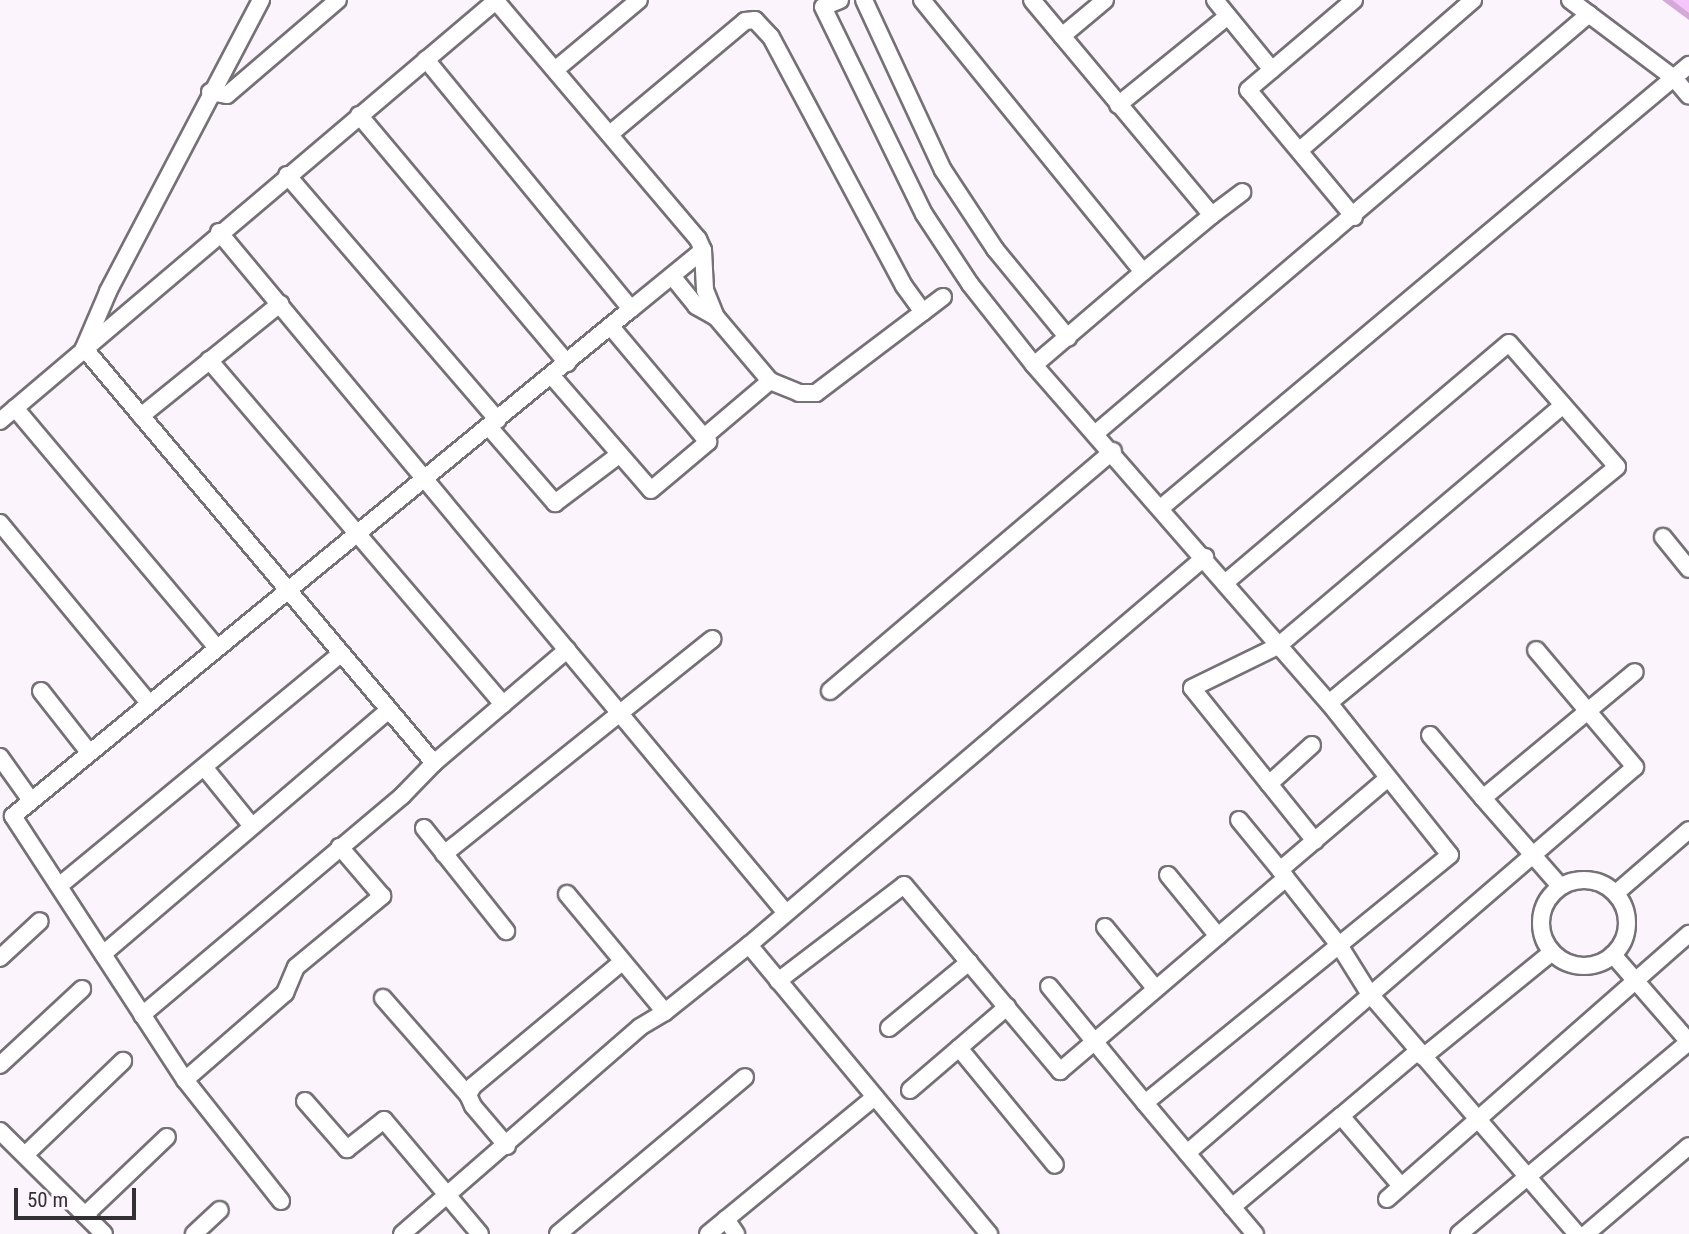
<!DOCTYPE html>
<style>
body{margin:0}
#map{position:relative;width:1689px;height:1234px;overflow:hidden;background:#fcf4fc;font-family:"Roboto Condensed",sans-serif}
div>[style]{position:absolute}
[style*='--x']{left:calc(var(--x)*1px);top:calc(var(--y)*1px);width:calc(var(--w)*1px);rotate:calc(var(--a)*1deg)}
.roads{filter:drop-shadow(2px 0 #767077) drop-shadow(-2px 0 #767077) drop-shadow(0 2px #767077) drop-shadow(0 -2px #767077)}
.minor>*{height:16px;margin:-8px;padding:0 8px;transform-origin:8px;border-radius:8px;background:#fff}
.minor>.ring{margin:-8px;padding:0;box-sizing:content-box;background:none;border:16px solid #fff;border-radius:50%}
.wall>*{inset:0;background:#d3a9d7}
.building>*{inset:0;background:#f5c5fa}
span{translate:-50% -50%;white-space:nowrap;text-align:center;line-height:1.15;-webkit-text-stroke:6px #fcf4fc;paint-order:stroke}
.scale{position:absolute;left:14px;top:1188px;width:122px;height:32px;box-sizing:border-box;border:4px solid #333034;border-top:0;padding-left:9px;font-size:21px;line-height:24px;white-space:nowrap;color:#333034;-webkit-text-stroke:5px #fcf4fc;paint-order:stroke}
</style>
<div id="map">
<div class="roads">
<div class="minor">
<i style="--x:261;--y:0;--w:330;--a:117.7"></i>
<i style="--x:108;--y:292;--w:61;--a:113.2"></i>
<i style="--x:84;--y:348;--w:543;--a:49.86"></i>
<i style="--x:840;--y:0;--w:18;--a:158"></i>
<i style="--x:823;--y:7;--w:230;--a:64"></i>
<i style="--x:924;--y:214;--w:84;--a:56.7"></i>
<i style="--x:970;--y:284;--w:103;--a:51.7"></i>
<i style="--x:1034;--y:365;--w:449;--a:48.9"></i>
<i style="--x:1329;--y:703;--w:194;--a:51.5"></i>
<i style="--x:1450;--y:855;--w:393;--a:140.9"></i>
<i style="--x:1145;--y:1103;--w:151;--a:-129.4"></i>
<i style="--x:864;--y:0;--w:187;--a:65.1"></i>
<i style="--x:943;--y:170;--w:95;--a:56.6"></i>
<i style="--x:995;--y:249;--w:115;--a:50.6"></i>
<i style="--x:922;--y:0;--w:350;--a:50.9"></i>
<i style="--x:1143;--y:272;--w:143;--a:139.5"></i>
<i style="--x:1032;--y:0;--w:280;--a:50.1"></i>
<i style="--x:1212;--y:215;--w:89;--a:140.4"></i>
<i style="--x:1215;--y:0;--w:90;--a:50.8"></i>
<i style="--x:1570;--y:0;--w:130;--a:36.9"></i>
<i style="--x:1674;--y:78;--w:23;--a:50"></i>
<i style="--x:496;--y:1;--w:312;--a:49.7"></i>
<i style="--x:698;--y:239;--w:12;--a:66"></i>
<i style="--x:703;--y:250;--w:40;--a:87.1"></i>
<i style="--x:705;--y:290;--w:29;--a:68"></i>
<i style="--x:716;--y:317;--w:84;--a:49.8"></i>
<i style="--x:770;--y:381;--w:31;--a:22"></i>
<i style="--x:799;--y:393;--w:17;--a:0"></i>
<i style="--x:816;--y:393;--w:134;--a:-37.1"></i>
<i style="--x:1062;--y:36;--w:56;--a:-39.9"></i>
<i style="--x:555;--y:70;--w:109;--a:-39.8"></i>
<i style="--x:210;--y:92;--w:17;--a:10"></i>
<i style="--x:227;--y:95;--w:146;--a:-40.6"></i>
<i style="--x:1118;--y:105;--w:141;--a:-39"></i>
<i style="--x:359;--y:115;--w:324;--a:50"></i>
<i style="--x:610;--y:134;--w:176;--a:-39.9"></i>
<i style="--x:745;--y:21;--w:10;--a:-6"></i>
<i style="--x:755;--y:20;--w:23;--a:47"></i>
<i style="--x:771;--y:37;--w:282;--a:61.9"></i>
<i style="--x:904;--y:286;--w:32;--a:54"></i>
<i style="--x:923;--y:312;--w:25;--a:-37"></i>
<i style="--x:1300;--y:150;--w:229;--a:-40.9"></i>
<i style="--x:287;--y:175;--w:323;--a:49.3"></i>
<i style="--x:1212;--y:215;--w:38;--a:-37"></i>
<i style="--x:1354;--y:217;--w:165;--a:-129.8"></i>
<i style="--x:1248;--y:90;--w:139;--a:-40.3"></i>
<i style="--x:219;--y:232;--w:886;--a:50.22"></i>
<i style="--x:672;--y:276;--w:38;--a:51"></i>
<i style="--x:696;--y:306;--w:23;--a:29"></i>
<i style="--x:631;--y:309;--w:93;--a:-39.3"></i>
<i style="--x:209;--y:360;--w:453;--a:49.5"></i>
<i style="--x:551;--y:375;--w:152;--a:49"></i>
<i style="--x:651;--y:490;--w:75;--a:-40.1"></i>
<i style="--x:708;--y:442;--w:150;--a:-130.1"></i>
<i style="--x:15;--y:408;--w:312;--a:49.9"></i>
<i style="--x:141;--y:416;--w:179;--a:-38.9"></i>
<i style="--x:0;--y:421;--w:651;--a:-40.27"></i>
<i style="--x:489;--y:427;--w:101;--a:49"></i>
<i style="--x:555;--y:503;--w:81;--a:-37"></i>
<i style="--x:1096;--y:433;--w:647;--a:-40.36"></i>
<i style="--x:704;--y:437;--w:87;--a:-40.3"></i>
<i style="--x:1162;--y:507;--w:688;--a:-39.99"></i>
<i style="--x:0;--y:523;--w:232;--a:50.4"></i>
<i style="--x:1663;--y:537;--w:41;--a:50.9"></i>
<i style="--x:1226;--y:582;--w:370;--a:-40.2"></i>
<i style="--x:1509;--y:343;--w:164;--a:48.9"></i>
<i style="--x:1617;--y:467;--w:372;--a:140.7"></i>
<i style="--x:41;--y:691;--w:76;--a:51.9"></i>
<i style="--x:830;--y:691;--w:371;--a:-40.3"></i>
<i style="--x:1430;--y:735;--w:82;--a:49.9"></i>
<i style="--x:0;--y:757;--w:52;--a:54.5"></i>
<i style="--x:204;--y:767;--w:75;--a:51"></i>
<i style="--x:1269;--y:784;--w:58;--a:-42.2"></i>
<i style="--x:1239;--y:820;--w:72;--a:50.6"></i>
<i style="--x:424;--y:828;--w:132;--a:51.5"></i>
<i style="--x:1315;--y:841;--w:196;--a:-128.8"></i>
<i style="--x:1192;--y:688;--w:96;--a:-26"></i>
<i style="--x:1278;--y:646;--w:373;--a:-40.2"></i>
<i style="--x:444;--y:854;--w:344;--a:-38.7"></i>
<i style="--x:1280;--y:870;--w:142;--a:-40.4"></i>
<i style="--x:1168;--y:875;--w:79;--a:50.7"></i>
<i class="ring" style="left:1541px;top:880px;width:70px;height:70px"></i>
<i style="--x:59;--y:886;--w:364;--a:-39.5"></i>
<i style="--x:1560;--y:886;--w:117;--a:-131.2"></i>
<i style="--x:1483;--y:798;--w:197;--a:-39.7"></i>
<i style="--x:1616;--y:893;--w:96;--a:-40.8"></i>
<i style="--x:567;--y:894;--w:153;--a:50.3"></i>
<i style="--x:1105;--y:927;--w:80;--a:50.6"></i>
<i style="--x:749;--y:945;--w:599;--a:-40.39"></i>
<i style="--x:103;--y:954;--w:376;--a:-40.5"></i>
<i style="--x:0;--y:958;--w:54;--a:-42.8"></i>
<i style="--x:778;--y:981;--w:158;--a:-37.3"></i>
<i style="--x:904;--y:885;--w:243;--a:50"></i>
<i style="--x:1060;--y:1071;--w:297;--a:-40.5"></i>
<i style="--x:1286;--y:878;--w:85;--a:51.7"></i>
<i style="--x:1339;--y:945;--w:57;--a:58"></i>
<i style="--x:1369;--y:993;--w:318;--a:49.2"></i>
<i style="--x:383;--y:998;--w:129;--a:48.8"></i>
<i style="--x:142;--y:1015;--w:340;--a:-40.1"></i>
<i style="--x:402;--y:796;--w:46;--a:-45.9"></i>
<i style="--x:434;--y:763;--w:175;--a:-40.4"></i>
<i style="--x:889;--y:1028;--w:104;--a:-39.5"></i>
<i style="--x:959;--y:1048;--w:151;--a:50.6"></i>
<i style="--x:1423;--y:1057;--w:166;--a:-39.1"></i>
<i style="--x:0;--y:1065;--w:112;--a:-42.8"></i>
<i style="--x:185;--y:1080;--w:133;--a:-41"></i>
<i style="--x:285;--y:993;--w:28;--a:-67"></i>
<i style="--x:296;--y:967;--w:112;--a:-39.5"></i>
<i style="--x:382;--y:896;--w:65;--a:-130.6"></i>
<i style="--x:910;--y:1090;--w:128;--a:-40.6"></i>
<i style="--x:305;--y:1101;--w:64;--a:48.8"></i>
<i style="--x:347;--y:1149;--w:47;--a:-38.1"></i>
<i style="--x:384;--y:1120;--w:149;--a:49.9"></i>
<i style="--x:1145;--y:1103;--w:171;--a:50"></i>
<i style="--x:1341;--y:1116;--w:101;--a:-40.2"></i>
<i style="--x:0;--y:1131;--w:146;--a:44.7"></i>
<i style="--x:507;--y:1146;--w:52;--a:-130.4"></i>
<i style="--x:473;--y:1106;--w:12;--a:-114"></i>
<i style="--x:468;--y:1095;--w:10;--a:-61"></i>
<i style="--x:473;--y:1086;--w:194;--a:-39.8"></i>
<i style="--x:1187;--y:1153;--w:591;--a:-40.75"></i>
<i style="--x:1635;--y:767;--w:153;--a:-130.2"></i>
<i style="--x:25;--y:1155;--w:136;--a:-43.8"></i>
<i style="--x:1387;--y:1199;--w:402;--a:-41.3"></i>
<i style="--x:281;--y:1201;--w:154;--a:-128.4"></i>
<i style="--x:185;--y:1080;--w:315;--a:-123.1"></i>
<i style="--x:13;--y:816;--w:799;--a:-39.37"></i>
<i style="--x:631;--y:309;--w:323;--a:-129.4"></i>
<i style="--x:1232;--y:1207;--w:142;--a:-39.9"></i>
<i style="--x:1341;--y:1116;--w:92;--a:49.4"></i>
<i style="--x:85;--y:1215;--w:113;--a:-43.6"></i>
<i style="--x:726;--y:1219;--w:18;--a:56"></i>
<i style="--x:194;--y:1234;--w:35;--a:-43"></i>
<i style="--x:402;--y:1234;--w:315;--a:-41"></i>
<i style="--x:640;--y:1027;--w:29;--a:-31"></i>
<i style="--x:665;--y:1012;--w:107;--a:-38.6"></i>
<i style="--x:749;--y:945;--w:376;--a:50.3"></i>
<i style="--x:558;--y:1234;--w:244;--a:-40"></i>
<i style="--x:708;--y:1234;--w:216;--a:-39.4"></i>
<i style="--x:1459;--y:1234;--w:300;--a:-39.9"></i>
<i style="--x:1689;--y:1042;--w:116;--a:-131.1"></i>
<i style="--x:1586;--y:1234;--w:135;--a:-40.5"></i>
</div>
</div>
<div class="wall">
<i style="clip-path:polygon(1662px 0,1689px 0,1689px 20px)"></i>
</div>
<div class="building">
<i style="clip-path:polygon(1672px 0,1689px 0,1689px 13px)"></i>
</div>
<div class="scale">50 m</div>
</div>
